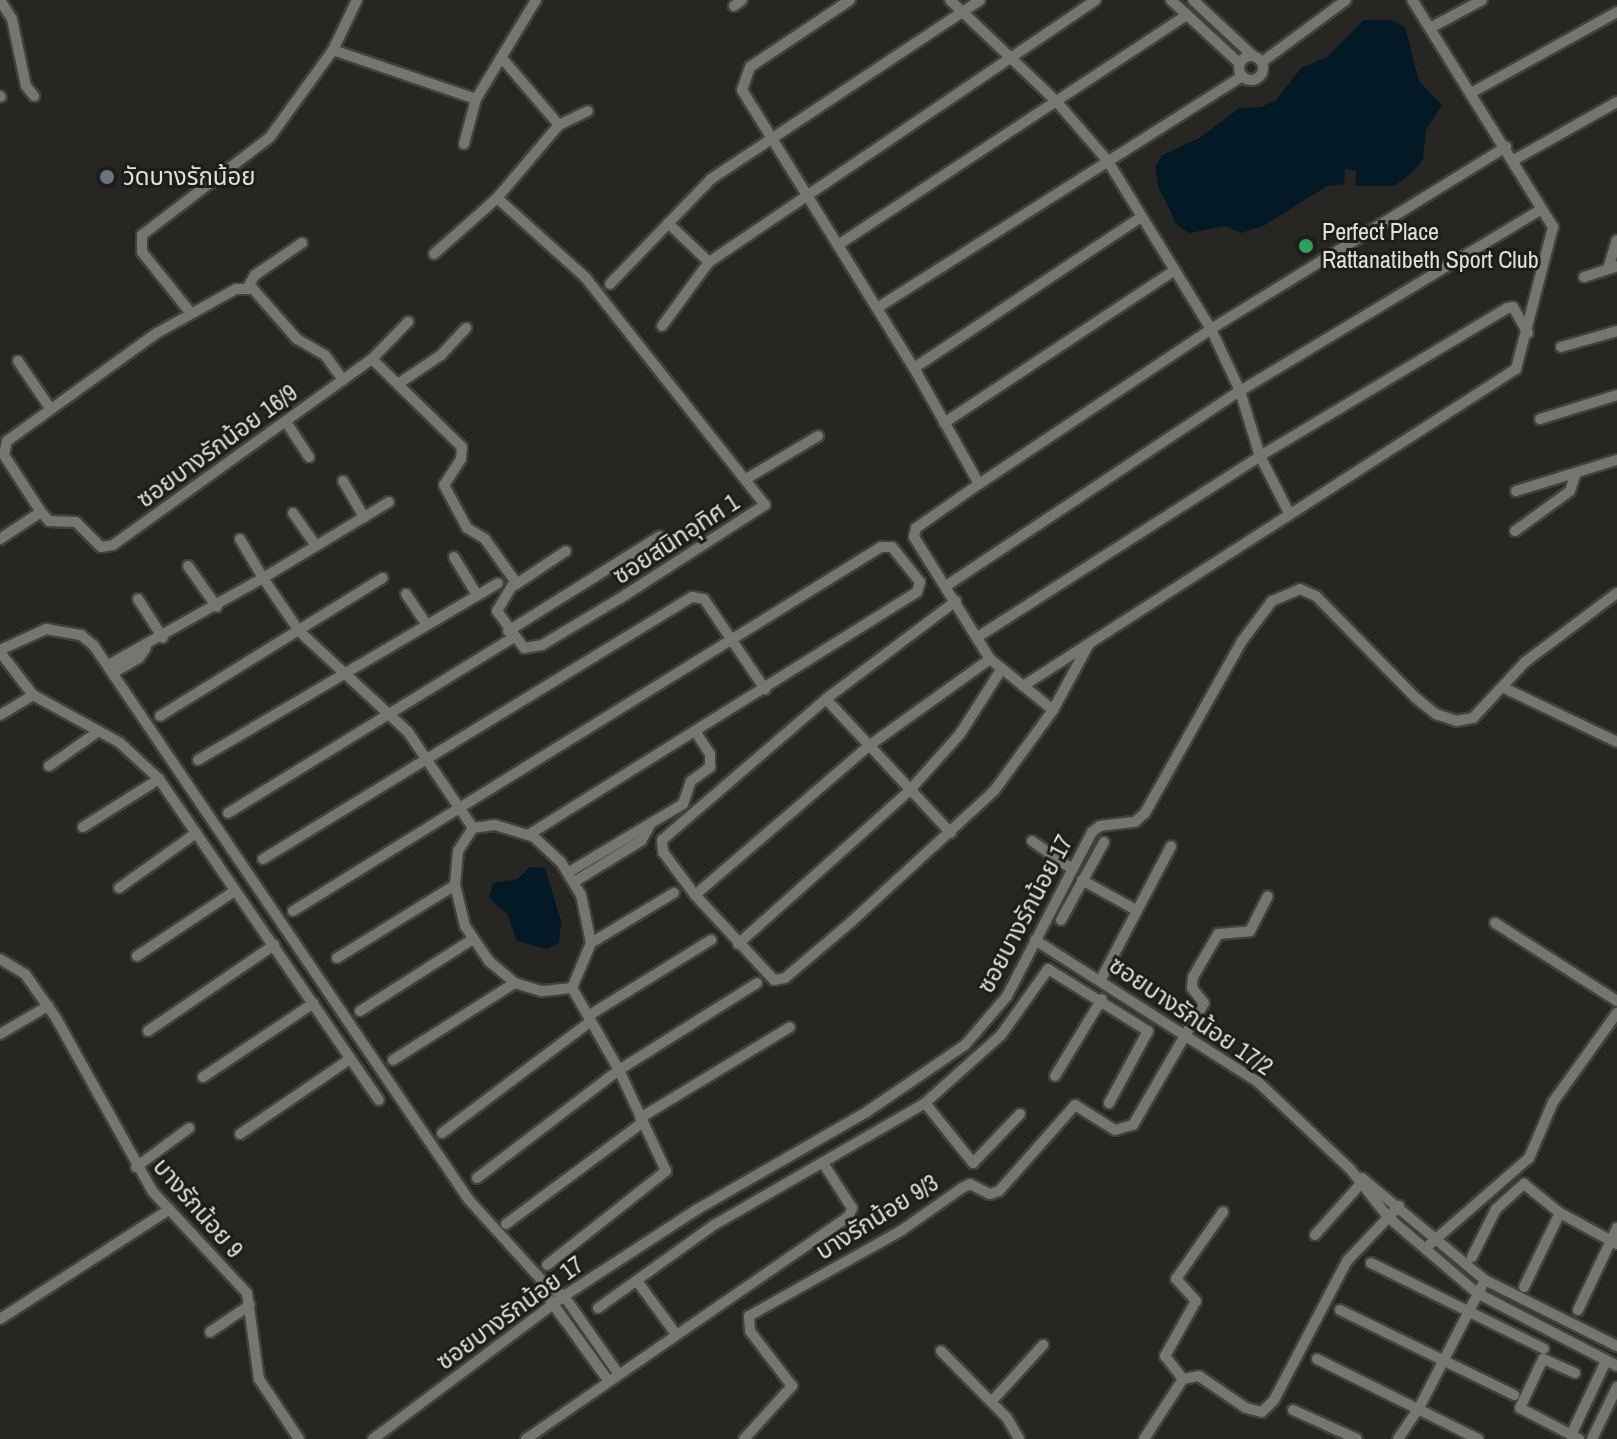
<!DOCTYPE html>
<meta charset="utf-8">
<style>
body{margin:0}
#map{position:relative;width:1617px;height:1439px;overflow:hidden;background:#272623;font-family:"Archivo Narrow","Noto Sans Thai",sans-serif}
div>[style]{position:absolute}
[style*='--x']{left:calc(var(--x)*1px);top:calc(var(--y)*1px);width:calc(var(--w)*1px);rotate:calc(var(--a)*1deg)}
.water>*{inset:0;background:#031926}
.roads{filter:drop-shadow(2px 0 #42413f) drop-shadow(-2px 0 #42413f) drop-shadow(0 2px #42413f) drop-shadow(0 -2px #42413f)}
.minor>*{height:10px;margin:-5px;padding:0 5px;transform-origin:5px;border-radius:5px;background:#777572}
.minor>.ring{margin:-5px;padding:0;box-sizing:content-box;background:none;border:10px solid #777572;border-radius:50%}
.dots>*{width:22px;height:22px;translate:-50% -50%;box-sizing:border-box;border:4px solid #1e1d1a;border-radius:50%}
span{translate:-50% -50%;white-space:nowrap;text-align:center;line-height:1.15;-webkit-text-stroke:6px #1e1d1a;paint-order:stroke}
.poi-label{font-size:24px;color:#e0e0de}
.left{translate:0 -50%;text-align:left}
.street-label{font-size:24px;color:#e0e0de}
</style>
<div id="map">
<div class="water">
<i style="clip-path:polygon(1364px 20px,1391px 20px,1405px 27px,1419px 81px,1442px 105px,1426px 130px,1423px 159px,1414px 171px,1394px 186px,1355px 186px,1356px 171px,1345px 169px,1344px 184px,1327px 186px,1265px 225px,1241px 233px,1225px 226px,1189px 233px,1177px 225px,1158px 186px,1155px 167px,1163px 155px,1201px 137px,1239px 108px,1261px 107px,1276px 100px,1301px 68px,1327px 57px)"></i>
<i style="clip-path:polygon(530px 867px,545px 868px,561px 921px,559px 943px,547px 949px,517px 941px,507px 914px,489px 898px,493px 883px,517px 879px)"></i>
</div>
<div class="roads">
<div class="minor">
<i style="--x:0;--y:0;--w:22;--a:58"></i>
<i style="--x:12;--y:19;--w:68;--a:78.2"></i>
<i style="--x:26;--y:86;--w:13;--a:51"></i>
<i style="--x:850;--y:0;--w:120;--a:146.2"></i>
<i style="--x:750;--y:67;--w:24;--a:109"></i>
<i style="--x:742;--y:90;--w:327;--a:58.3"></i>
<i style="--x:914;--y:368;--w:133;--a:60.7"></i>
<i style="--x:979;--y:484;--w:77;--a:145.1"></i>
<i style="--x:916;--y:528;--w:9;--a:103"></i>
<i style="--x:914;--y:537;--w:144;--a:58.1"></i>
<i style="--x:990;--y:659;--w:81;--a:39"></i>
<i style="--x:950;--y:0;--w:146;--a:43.6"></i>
<i style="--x:1056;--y:101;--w:78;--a:49.2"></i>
<i style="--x:1107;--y:160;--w:198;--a:58.4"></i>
<i style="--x:1211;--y:329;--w:68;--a:64.9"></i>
<i style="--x:1240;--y:391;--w:68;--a:72.9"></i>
<i style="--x:1260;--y:456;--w:64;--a:63"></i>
<i style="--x:1171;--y:0;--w:94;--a:42.8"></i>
<i style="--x:1193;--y:0;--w:81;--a:43"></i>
<i style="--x:734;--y:6;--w:10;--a:-37"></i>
<i style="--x:1430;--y:28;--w:59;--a:-28.3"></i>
<i style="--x:333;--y:50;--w:151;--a:18.9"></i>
<i style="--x:476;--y:99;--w:116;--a:-58.8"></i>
<i class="ring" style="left:1239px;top:56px;width:14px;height:14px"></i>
<i style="--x:1262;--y:62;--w:104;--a:-36.4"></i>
<i style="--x:1471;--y:93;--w:167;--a:-29"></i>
<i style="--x:0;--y:96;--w:1;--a:45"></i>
<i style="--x:559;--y:125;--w:32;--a:-26"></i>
<i style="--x:464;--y:144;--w:47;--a:-75.1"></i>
<i style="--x:1514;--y:160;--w:118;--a:-29.4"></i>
<i style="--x:668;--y:223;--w:57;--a:43.6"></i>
<i style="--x:838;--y:245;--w:418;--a:-33.4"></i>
<i style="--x:434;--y:254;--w:84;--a:-41.6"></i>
<i style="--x:1608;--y:269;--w:30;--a:-73"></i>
<i style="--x:1584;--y:277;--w:35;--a:-18"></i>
<i style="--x:610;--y:284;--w:146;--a:-46.1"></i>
<i style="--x:711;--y:179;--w:323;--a:-33.6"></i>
<i style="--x:248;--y:287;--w:14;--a:-60"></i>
<i style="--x:255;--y:275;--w:57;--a:-34.2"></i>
<i style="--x:877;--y:308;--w:433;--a:-32.4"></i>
<i style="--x:190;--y:312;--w:77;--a:-128.7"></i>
<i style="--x:142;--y:252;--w:17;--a:-90"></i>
<i style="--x:142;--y:235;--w:161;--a:-37.4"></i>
<i style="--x:270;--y:137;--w:107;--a:-54.1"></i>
<i style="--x:333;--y:50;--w:55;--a:-64.4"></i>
<i style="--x:662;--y:326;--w:79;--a:-53.7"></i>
<i style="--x:709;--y:262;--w:467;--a:-34.1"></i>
<i style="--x:1561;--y:347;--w:58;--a:-15.9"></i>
<i style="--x:372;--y:359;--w:126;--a:44.4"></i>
<i style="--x:462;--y:447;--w:12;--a:95"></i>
<i style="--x:461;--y:459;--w:31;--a:123"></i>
<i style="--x:444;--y:485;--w:49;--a:61.9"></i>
<i style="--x:467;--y:528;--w:21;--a:31"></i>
<i style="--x:485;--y:539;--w:52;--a:54.5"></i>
<i style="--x:515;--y:581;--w:35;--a:121"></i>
<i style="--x:497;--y:611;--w:46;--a:53.9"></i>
<i style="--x:524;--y:648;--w:18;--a:-9"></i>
<i style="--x:542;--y:645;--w:90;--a:-30.9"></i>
<i style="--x:619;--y:599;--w:174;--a:-32.8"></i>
<i style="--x:765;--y:505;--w:289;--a:-128.3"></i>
<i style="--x:586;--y:278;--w:120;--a:-138"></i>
<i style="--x:497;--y:198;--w:96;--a:-49.7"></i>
<i style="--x:559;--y:125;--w:89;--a:-130.5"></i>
<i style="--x:18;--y:361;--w:57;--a:55.8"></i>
<i style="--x:914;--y:368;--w:273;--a:-33.6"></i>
<i style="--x:398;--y:384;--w:52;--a:-34"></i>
<i style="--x:441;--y:355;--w:37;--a:-47"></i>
<i style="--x:1540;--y:419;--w:81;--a:-17.3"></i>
<i style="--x:286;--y:422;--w:42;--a:56.7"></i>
<i style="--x:944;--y:423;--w:276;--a:-33.5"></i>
<i style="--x:746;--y:479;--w:84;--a:-30.8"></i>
<i style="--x:343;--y:481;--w:42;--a:59.7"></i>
<i style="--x:979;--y:484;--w:279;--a:-33.7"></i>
<i style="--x:1211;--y:329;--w:347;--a:-31.7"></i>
<i style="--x:1516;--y:491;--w:106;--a:-17.1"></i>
<i style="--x:41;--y:512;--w:12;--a:48"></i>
<i style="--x:49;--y:521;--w:27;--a:2"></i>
<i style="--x:76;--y:522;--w:35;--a:45"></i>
<i style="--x:101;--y:547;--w:12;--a:-9"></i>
<i style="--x:113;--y:545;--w:319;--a:-35.7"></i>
<i style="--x:372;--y:359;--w:52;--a:-45.8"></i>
<i style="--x:293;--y:513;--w:39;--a:55"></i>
<i style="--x:1515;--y:531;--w:68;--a:-36"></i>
<i style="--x:1570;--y:491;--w:19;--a:-72"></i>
<i style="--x:0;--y:539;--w:49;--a:-33.4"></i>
<i style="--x:41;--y:512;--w:68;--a:-123"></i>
<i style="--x:4;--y:455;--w:14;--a:-78"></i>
<i style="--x:7;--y:441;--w:185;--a:-35.8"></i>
<i style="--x:157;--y:333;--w:90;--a:-29.1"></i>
<i style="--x:236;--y:289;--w:17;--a:0"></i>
<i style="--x:253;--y:289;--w:67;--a:48.7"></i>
<i style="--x:297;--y:339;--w:32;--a:30"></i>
<i style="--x:325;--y:355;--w:31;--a:54"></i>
<i style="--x:240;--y:539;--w:45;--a:59.5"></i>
<i style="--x:263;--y:578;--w:147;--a:-31.1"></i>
<i style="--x:454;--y:557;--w:44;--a:58.8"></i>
<i style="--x:188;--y:566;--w:50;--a:54.7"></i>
<i style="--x:515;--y:585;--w:61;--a:-33.7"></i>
<i style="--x:946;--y:586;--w:353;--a:-33.6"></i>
<i style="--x:1240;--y:391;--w:350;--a:-31.1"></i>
<i style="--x:406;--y:594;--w:36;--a:56"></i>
<i style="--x:138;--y:599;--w:46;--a:57.3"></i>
<i style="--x:956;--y:601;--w:163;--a:143"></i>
<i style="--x:826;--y:699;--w:216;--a:139.3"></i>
<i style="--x:662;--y:840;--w:12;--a:85"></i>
<i style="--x:663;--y:852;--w:54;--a:53.3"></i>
<i style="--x:695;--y:895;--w:116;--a:47.1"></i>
<i style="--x:774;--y:980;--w:11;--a:-10"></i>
<i style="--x:785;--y:978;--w:87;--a:-40.3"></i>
<i style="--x:851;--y:922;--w:194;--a:-42.5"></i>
<i style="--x:994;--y:791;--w:100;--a:-53.9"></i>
<i style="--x:1053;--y:710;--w:75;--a:-61.4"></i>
<i style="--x:508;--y:631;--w:179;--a:-32"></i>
<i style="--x:979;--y:636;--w:334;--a:-32.6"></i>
<i style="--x:1260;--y:456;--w:288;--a:-30.9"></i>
<i style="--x:1507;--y:308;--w:6;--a:-9"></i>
<i style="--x:1513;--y:307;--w:30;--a:60"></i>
<i style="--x:0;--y:650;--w:51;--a:-24.5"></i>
<i style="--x:46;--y:629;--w:36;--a:10"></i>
<i style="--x:81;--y:635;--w:17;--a:40"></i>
<i style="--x:94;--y:646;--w:669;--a:55.91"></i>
<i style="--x:469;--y:1200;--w:116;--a:47.8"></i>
<i style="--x:547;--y:1286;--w:20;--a:30"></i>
<i style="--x:564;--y:1296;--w:94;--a:55"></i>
<i style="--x:0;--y:652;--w:54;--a:52.5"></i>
<i style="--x:33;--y:695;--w:98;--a:28.7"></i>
<i style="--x:119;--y:742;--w:54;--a:42.8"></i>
<i style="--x:159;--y:779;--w:389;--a:55.6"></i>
<i style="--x:108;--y:665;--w:178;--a:-29.3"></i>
<i style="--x:263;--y:578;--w:64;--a:55.8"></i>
<i style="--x:299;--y:631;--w:149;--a:42.8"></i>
<i style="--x:408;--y:732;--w:116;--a:55.9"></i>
<i style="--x:113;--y:673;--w:30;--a:-30"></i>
<i style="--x:139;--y:658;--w:12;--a:-55"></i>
<i style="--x:1023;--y:686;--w:586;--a:-32.74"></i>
<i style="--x:1516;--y:369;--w:147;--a:-75.4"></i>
<i style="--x:1553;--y:227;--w:267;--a:-121.8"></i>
<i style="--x:1504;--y:688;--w:125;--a:25.5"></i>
<i style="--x:826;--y:699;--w:183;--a:47"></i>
<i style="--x:0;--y:715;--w:39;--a:-31"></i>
<i style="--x:160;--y:716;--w:262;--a:-31.8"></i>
<i style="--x:198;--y:760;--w:348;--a:-30.5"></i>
<i style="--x:49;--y:766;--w:61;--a:-35"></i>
<i style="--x:228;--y:813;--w:334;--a:-31.6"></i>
<i style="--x:495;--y:825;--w:41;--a:17.1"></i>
<i style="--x:534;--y:837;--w:37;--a:43"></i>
<i style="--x:561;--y:862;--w:39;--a:59"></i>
<i style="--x:581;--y:895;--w:49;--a:78.2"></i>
<i style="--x:591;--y:943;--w:49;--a:112.9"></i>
<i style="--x:572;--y:988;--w:31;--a:174"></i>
<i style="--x:541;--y:991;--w:27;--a:-163"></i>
<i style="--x:515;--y:983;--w:34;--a:-140"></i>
<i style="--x:489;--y:961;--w:42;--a:-124.4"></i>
<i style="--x:465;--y:926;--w:42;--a:-103.7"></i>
<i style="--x:455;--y:885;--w:34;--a:-85"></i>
<i style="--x:458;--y:851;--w:27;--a:-57"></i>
<i style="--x:473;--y:828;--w:22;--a:-8"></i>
<i style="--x:83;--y:827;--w:90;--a:-32.3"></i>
<i style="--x:1032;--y:841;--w:49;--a:35"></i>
<i style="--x:263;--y:859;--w:503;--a:-31.41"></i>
<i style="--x:692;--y:597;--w:12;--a:9"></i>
<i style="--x:704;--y:599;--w:109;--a:55.9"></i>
<i style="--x:569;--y:872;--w:133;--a:-30.8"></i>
<i style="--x:683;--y:804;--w:24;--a:-71"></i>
<i style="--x:691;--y:781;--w:24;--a:-36"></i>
<i style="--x:710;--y:767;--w:13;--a:-90"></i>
<i style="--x:710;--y:754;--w:27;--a:-123"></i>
<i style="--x:1082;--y:880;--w:62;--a:29.1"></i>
<i style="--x:574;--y:882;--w:79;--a:-31.5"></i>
<i style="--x:641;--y:841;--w:16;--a:-60"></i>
<i style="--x:119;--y:888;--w:95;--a:-35.5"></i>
<i style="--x:695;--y:895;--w:230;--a:-40.6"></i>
<i style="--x:870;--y:745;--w:148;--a:-35.6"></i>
<i style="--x:293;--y:911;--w:692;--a:-31.76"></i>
<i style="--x:881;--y:547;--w:11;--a:0"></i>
<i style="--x:892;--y:547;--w:45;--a:51.3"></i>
<i style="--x:920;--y:582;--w:10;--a:107"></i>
<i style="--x:917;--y:592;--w:457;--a:148"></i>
<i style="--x:1061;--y:920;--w:89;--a:-61.1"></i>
<i style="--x:1495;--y:923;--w:145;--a:32.6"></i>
<i style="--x:1035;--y:940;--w:264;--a:32.5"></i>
<i style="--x:1258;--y:1082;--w:128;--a:43.4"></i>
<i style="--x:1351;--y:1170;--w:60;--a:51.8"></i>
<i style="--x:1388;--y:1217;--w:117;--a:40.5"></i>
<i style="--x:1477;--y:1293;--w:158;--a:27.5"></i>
<i style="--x:591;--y:943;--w:97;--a:-31.1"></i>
<i style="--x:738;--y:944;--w:229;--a:-41.8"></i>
<i style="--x:909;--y:791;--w:76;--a:-48.2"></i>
<i style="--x:960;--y:734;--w:76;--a:-57.4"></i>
<i style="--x:137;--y:956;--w:118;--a:-33.6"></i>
<i style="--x:337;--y:958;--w:139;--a:-31.7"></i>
<i style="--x:0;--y:959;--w:29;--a:31"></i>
<i style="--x:25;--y:974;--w:54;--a:54.8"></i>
<i style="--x:56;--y:1018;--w:199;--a:60.9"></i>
<i style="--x:153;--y:1192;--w:138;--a:47.1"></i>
<i style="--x:247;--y:1293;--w:87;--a:82.1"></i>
<i style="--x:259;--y:1379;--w:72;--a:56.3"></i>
<i style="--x:1101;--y:979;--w:150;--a:-62.2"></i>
<i style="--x:360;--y:1011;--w:134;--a:-32.5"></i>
<i style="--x:588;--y:1016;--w:145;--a:-31.7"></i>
<i style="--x:148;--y:1031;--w:153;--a:-34.3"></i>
<i style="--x:0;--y:1034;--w:56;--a:-30.3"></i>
<i style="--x:393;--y:1060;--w:144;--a:-32.3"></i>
<i style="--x:1055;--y:1076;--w:90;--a:-58.6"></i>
<i style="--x:203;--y:1077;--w:133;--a:-33.7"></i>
<i style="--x:925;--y:1103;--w:77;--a:51.3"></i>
<i style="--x:973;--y:1163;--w:68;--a:-46.2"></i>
<i style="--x:640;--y:1118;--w:175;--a:-31.2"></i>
<i style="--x:442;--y:1133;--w:186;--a:-36.9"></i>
<i style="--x:240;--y:1134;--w:133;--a:-34.3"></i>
<i style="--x:136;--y:1167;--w:66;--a:-36.3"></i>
<i style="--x:477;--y:1178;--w:178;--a:-37.3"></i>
<i style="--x:619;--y:1070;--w:163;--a:-32.2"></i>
<i style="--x:1362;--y:1178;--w:160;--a:39.7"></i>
<i style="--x:1485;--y:1280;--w:148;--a:26.6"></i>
<i style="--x:506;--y:1224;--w:169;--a:-36.6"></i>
<i style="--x:1315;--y:1235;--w:74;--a:-48.3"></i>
<i style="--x:1430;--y:1244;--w:131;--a:-41"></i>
<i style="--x:1529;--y:1158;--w:61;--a:-66.8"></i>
<i style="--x:1553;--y:1102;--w:110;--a:-54.3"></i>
<i style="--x:1472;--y:1257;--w:54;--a:-63.4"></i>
<i style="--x:1496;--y:1209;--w:38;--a:-42"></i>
<i style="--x:1524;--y:1184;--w:46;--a:38.9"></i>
<i style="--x:1560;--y:1213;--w:65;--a:28.5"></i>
<i style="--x:1371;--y:1263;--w:193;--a:26.4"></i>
<i style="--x:547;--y:1265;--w:152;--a:-38.3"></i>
<i style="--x:666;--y:1171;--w:111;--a:-115"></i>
<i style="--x:619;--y:1070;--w:95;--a:-119.8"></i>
<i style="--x:637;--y:1281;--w:66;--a:53.7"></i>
<i style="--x:1524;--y:1287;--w:82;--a:-64.1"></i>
<i style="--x:550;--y:1300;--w:99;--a:54.1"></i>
<i style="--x:598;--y:1308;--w:143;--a:-35.6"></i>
<i style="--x:714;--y:1225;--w:244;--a:-30"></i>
<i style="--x:925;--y:1103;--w:102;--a:-41.8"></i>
<i style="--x:1001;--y:1035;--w:81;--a:-54.5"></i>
<i style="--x:1048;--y:969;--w:118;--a:31.8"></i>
<i style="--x:1148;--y:1031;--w:82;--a:118.4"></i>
<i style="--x:1340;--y:1310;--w:194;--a:26"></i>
<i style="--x:1578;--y:1310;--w:91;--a:-64.6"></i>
<i style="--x:0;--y:1319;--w:202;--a:-32.9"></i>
<i style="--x:210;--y:1332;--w:48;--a:-34"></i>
<i style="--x:941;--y:1351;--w:94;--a:45.4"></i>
<i style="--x:1007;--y:1418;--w:24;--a:60"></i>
<i style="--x:1317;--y:1359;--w:180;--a:26.4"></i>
<i style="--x:1575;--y:1373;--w:35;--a:-156"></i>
<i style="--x:1543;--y:1359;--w:54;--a:115.1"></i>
<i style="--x:1520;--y:1408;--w:67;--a:27.7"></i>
<i style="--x:1183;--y:1379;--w:29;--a:-128"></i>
<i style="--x:1165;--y:1356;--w:63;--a:-60.6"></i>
<i style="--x:1196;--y:1301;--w:30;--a:-132"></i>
<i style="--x:1176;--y:1279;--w:82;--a:-55"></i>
<i style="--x:992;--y:1401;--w:76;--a:-47.7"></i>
<i style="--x:1293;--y:1410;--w:70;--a:24.4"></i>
<i style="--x:1571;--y:1435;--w:82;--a:-64.7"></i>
<i style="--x:373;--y:1439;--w:239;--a:-36.8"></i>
<i style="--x:564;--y:1296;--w:158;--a:-33.1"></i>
<i style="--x:696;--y:1210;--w:195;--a:-29.9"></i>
<i style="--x:865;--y:1113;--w:121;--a:-34.2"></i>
<i style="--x:965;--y:1045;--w:65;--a:-49.4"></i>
<i style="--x:1007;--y:996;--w:185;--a:-62.6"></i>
<i style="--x:1092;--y:832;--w:10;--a:-37"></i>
<i style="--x:1100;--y:826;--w:35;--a:-7"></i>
<i style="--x:1135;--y:822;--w:13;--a:-42"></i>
<i style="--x:1145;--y:813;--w:197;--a:-60.6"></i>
<i style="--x:1242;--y:641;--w:50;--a:-53.1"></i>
<i style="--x:1272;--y:601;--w:30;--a:-23"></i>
<i style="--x:1300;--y:589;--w:17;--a:24"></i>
<i style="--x:1316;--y:596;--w:143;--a:45.6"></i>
<i style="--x:1416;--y:698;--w:26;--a:39"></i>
<i style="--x:1436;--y:714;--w:21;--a:19"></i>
<i style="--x:1456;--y:721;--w:17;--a:-10"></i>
<i style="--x:1473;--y:718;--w:76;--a:-47.1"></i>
<i style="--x:1525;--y:662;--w:115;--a:-36.9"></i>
<i style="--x:526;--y:1439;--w:393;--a:-34.6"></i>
<i style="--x:849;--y:1216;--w:9;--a:-69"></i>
<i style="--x:852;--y:1208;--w:54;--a:-122.8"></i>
<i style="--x:744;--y:1439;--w:72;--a:-47.8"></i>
<i style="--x:792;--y:1386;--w:69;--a:-127.4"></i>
<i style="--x:750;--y:1331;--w:15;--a:-94"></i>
<i style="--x:749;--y:1316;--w:176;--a:-29.3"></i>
<i style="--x:902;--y:1230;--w:73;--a:-35"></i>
<i style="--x:962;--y:1188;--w:9;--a:-27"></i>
<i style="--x:970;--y:1184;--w:22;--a:27"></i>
<i style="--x:990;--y:1194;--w:9;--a:-18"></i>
<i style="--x:999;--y:1191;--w:115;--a:-48.5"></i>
<i style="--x:1075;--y:1105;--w:47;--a:32"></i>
<i style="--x:1115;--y:1130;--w:19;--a:-16"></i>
<i style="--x:1133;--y:1125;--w:141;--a:-59.8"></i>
<i style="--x:1204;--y:1003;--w:19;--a:-129"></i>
<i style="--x:1192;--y:988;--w:11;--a:-85"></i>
<i style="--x:1193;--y:977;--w:50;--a:-59.8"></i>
<i style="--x:1218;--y:934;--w:32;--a:-5"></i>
<i style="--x:1250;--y:931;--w:39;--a:-63"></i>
<i style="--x:1144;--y:1439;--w:72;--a:-57"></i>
<i style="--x:1183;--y:1379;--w:16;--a:-11"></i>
<i style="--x:1199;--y:1376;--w:57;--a:34.2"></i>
<i style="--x:1246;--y:1408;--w:16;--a:14"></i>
<i style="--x:1262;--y:1412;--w:17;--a:-45"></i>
<i style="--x:1274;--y:1400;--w:157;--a:-62.3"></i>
<i style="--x:1347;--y:1261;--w:76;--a:-46.6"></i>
<i style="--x:1398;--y:1439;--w:37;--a:-56"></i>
<i style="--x:1419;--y:1408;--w:144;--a:-62.7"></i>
<i style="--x:1592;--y:1439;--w:58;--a:-64.3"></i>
</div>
</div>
<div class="dots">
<i style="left:107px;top:177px;background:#6b7280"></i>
<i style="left:1306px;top:246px;background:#2e9e5b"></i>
</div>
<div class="poi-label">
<span class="left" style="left:123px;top:177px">วัดบางรักน้อย</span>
<span class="left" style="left:1322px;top:246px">Perfect Place<br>Rattanatibeth Sport Club</span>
</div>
<div class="street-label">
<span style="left:217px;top:446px;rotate:-36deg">ซอยบางรักน้อย 16/9</span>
<span style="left:676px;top:539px;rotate:-33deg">ซอยสนิทอุทิศ 1</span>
<span style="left:1025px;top:914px;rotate:-62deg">ซอยบางรักน้อย 17</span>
<span style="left:1191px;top:1016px;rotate:34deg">ซอยบางรักน้อย 17/2</span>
<span style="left:198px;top:1208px;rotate:49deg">บางรักน้อย 9</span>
<span style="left:877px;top:1217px;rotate:-32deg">บางรักน้อย 9/3</span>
<span style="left:510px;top:1313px;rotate:-36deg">ซอยบางรักน้อย 17</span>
</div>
</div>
